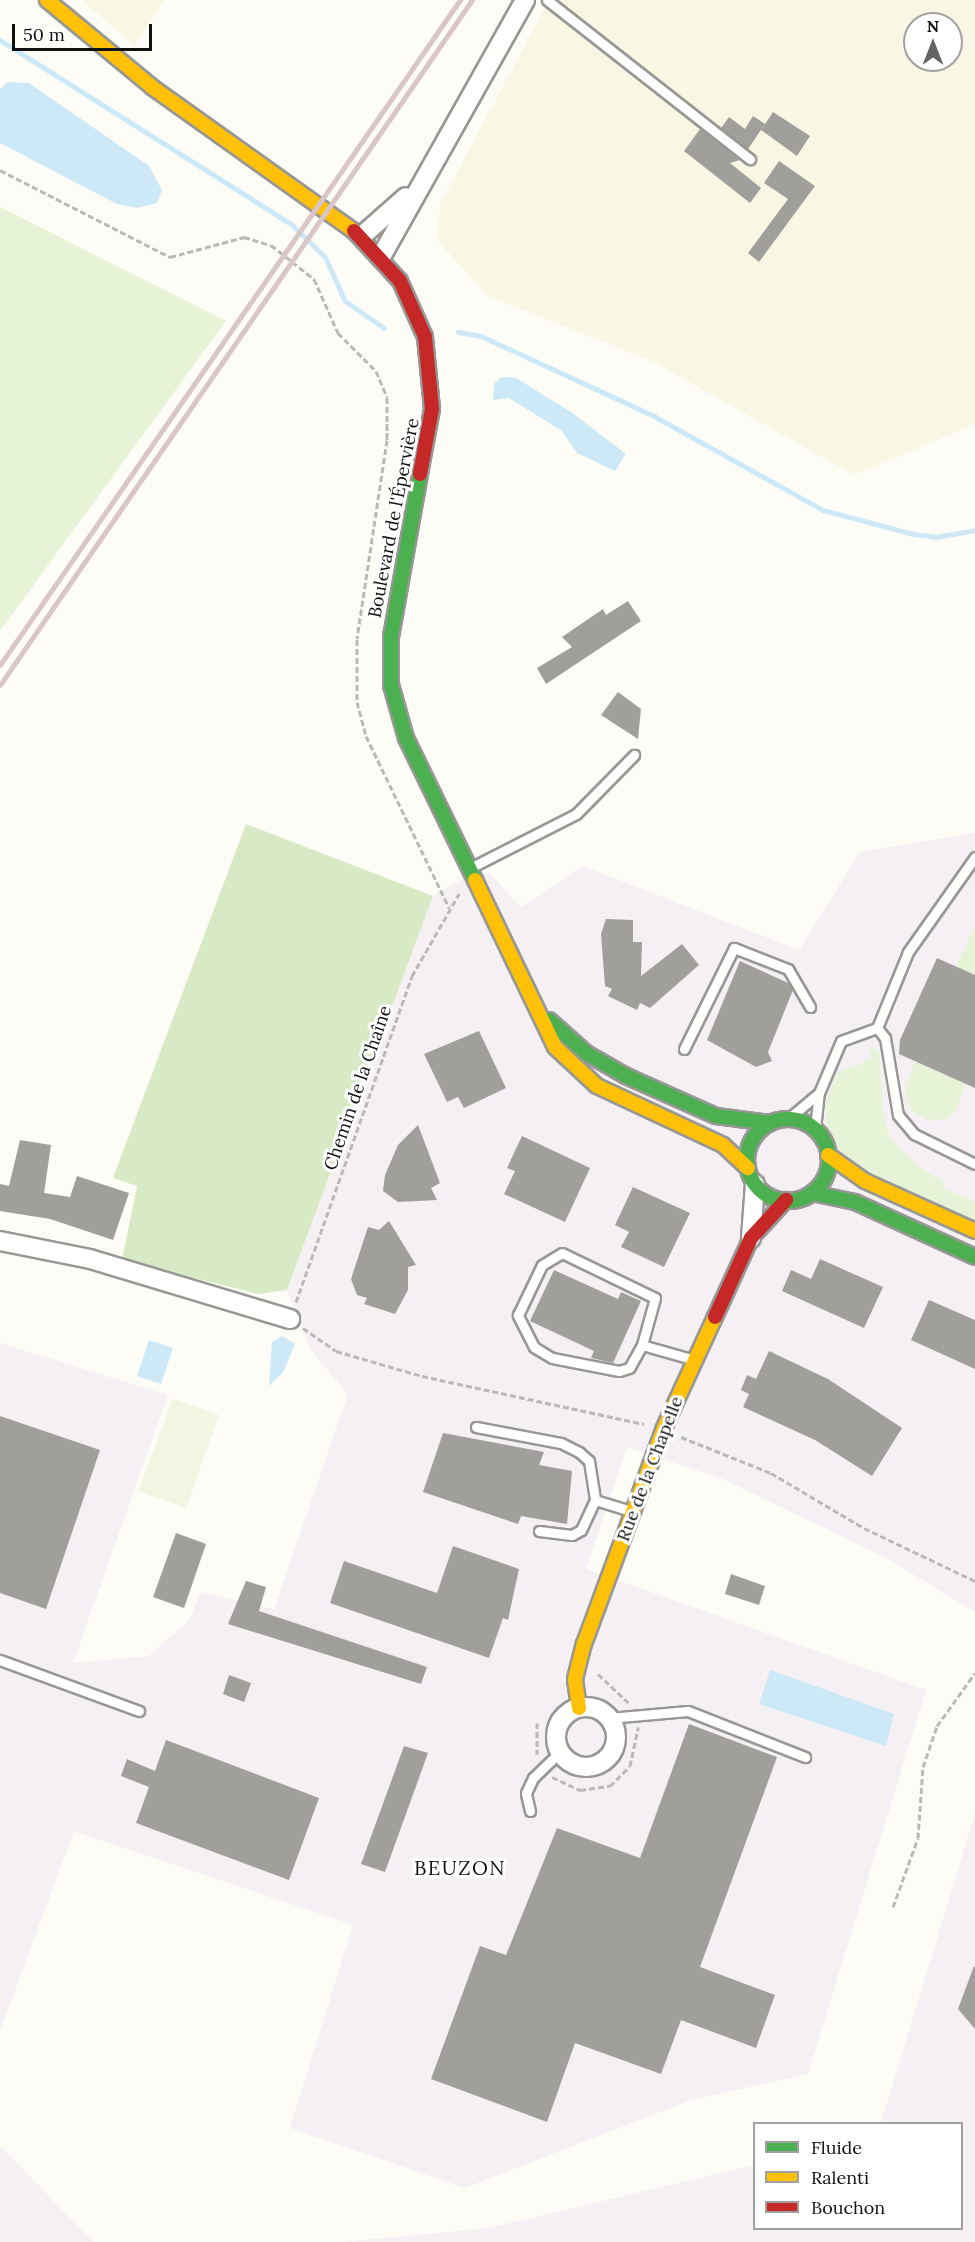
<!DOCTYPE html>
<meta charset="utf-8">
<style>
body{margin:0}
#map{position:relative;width:975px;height:2242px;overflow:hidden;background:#fdfcf7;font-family:Lora,serif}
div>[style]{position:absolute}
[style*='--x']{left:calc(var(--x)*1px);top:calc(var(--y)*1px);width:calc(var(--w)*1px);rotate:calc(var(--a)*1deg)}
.industrial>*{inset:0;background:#f5f0f3}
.farmland>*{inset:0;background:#f9f7e4}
.green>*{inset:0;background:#e7f3d7}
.forest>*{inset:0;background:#d8eac5}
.pitch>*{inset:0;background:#f0f6e1}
.water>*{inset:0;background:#cde8f7}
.stream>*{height:5px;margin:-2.5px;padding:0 2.5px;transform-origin:2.5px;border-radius:2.5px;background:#cde8f7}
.building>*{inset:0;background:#a19f9c}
.path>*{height:3px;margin-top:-1.5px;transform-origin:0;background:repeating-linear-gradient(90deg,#b9b9b8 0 6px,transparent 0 9px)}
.roads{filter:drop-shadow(2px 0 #979795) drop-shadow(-2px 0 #979795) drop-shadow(0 2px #979795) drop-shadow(0 -2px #979795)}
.lane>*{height:9px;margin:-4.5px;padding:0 4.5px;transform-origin:4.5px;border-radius:4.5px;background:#fffffe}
.street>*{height:18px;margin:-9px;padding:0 9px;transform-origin:9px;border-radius:9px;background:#fffffe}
.street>.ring{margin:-9px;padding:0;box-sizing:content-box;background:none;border:18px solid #fffffe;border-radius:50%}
.fast>*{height:14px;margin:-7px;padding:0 7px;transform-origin:7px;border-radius:7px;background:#4caf50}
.fast>.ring{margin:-7px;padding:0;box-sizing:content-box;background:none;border:14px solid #4caf50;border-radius:50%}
.slow>*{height:14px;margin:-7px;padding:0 7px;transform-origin:7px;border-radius:7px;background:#ffc107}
.jam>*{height:14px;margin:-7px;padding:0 7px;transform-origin:7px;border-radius:7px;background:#c62828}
.rail>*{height:4.5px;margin:-2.25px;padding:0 2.25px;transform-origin:2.25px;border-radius:2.25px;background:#d9c6c7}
span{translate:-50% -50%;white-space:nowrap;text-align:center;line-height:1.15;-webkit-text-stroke:6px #fff;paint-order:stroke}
.street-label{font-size:18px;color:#111}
.neighbourhood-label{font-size:20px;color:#111;letter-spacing:1.5px}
.legend{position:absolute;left:753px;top:2122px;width:210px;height:108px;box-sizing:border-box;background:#fff;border:2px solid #a0a0a0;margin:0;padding:8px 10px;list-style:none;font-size:18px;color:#111}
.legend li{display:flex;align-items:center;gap:12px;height:30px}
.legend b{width:30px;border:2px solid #a0a0a0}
.north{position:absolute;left:903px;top:12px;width:60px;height:60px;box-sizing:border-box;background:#fff;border:2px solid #a0a0a0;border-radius:50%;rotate:0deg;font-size:16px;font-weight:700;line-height:24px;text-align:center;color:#111}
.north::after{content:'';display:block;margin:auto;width:21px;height:27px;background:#646362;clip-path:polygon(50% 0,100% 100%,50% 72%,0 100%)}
.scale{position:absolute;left:12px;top:24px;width:140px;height:27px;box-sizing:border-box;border:3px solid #111;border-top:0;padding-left:8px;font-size:18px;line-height:21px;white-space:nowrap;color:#111;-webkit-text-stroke:4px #fff;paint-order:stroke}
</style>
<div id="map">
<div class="industrial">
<i style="clip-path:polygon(975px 833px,975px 1612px,886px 1558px,723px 1479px,627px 1447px,586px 1569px,926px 1690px,808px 2074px,691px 2100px,465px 2188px,290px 2128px,353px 1925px,74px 1831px,0 2031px,0 1343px,168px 1395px,73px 1663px,149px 1656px,190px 1619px,200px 1592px,274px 1609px,348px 1394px,311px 1351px,287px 1290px,433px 896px,459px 881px,489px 873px,521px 907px,583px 866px,799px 950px,860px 852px)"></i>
<i style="clip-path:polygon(975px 1814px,975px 2242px,343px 2242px,489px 2228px,754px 2165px,754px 2228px,962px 2228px,962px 2124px,881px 2123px)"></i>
<i style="clip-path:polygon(0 2145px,93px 2242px,0 2242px)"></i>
</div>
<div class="farmland">
<i style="clip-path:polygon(82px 0,165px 0,134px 46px)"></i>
<i style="clip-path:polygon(evenodd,549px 0,975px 0,975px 424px,854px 475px,654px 362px,488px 296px,438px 241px,440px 204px,549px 0,915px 24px,951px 24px,951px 60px,915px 60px,915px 24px)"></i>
</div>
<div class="green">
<i style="clip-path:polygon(0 207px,226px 321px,0 631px)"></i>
<i style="clip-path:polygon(975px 926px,975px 975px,956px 967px)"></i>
<i style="clip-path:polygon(868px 1045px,879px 1052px,884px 1121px,892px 1140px,916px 1165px,944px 1182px,942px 1187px,975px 1202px,975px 1221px,878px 1180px,841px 1155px,827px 1127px,825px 1103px,837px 1073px,873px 1058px)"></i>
<i style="clip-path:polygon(915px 1061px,966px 1084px,955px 1112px,946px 1119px,929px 1121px,911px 1111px,905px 1091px)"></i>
</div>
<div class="forest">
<i style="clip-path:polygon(246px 824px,433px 896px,287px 1290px,258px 1294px,122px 1260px,137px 1186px,113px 1178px)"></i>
</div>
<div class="pitch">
<i style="clip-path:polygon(173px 1399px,219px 1415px,186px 1508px,138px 1491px)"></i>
</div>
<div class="water">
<i style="clip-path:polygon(8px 82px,29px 83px,149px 166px,162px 190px,157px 203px,137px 208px,117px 204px,0 143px,0 89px)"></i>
<i style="clip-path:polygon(501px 377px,516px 378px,571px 412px,626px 454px,615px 471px,577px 453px,562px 431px,509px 398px,493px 400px,494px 384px)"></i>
<i style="clip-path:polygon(282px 1336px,295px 1344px,283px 1372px,269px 1386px,272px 1342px)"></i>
<i style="clip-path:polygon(149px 1340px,173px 1348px,161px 1384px,137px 1376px)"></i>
<i style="clip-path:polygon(770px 1670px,894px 1714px,886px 1746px,759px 1704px)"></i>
</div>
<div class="stream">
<i style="--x:0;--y:40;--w:343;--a:32.3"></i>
<i style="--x:290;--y:223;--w:49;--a:44.2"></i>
<i style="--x:325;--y:257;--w:48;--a:65.6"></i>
<i style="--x:345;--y:301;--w:47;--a:34.7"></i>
<i style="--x:458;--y:332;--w:23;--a:10"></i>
<i style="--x:481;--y:336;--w:188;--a:24.8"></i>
<i style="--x:652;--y:415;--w:196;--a:29.1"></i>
<i style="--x:823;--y:510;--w:93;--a:14.9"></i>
<i style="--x:913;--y:534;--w:23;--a:7"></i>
<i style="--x:936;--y:537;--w:40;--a:-10"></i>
</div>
<div class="building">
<i style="clip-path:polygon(773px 112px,810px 136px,797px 156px,761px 130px)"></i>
<i style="clip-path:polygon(753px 116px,765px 124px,748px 149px,721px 128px,729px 117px,745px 129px)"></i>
<i style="clip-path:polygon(700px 129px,740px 160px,730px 163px,761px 188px,750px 203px,684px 151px)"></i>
<i style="clip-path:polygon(779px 161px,815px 186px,759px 262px,748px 253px,788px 199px,764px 183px)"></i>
<i style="clip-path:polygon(628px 601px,641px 621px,546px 684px,537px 668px,572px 647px,562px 637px,603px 609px,606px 615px)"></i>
<i style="clip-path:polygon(618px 692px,641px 709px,638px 739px,601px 715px)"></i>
<i style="clip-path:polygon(606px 919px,633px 920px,633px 942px,642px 942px,641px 976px,682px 944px,699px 965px,650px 1008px,640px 1003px,637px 1010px,608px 996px,612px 989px,605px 986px,601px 934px)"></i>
<i style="clip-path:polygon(937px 958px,975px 975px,975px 1088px,899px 1054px,900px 1040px)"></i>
<i style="clip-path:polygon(740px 961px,788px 983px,793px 990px,768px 1052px,772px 1061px,756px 1067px,707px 1040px)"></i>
<i style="clip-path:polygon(479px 1031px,506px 1088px,464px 1108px,458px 1097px,447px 1102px,424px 1054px)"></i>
<i style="clip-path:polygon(418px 1125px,440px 1183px,431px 1188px,437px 1200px,398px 1202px,383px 1191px,385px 1175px,398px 1145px)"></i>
<i style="clip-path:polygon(522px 1136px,590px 1168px,565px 1222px,504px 1194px,515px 1171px,507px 1168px)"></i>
<i style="clip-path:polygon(20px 1140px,51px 1145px,44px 1193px,70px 1197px,77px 1176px,129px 1193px,113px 1240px,50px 1219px,0 1211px,0 1184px,9px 1186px)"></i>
<i style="clip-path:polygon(633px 1187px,690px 1213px,664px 1267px,621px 1247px,629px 1232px,615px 1225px)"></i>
<i style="clip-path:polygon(389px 1221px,416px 1265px,408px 1267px,408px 1290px,395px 1314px,364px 1304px,367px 1298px,357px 1295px,351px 1279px,368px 1227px,379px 1230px)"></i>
<i style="clip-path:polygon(820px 1259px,883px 1287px,864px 1328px,782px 1291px,791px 1270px,811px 1279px)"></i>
<i style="clip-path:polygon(554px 1270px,618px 1299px,621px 1292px,641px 1301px,613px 1363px,591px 1358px,594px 1351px,530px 1321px)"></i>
<i style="clip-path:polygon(929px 1300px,975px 1320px,975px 1369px,911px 1340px)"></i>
<i style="clip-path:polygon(769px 1351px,828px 1379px,902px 1428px,872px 1476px,815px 1440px,743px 1407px,749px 1394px,741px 1390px,747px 1375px,756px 1379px)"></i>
<i style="clip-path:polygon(0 1416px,100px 1450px,46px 1609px,0 1593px)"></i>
<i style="clip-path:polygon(443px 1433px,544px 1452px,539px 1465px,572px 1471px,567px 1524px,521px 1516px,518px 1524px,423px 1492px)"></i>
<i style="clip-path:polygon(176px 1533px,206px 1544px,184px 1608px,153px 1597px)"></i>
<i style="clip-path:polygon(453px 1546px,519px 1569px,508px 1620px,503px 1618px,489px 1658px,330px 1603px,344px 1561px,437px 1593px)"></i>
<i style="clip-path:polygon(731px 1574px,765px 1586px,759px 1605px,725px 1594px)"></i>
<i style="clip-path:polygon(246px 1581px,266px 1587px,259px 1611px,427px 1667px,421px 1684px,228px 1624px)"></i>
<i style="clip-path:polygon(229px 1675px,251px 1683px,244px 1702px,223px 1694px)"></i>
<i style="clip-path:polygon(689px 1724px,777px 1757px,700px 1967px,775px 1995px,756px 2048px,681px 2020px,661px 2074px,575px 2043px,547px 2122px,431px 2079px,480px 1946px,506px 1955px,557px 1828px,640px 1858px)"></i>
<i style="clip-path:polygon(166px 1740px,319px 1798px,289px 1880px,136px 1823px,149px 1787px,121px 1776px,127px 1759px,155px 1771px)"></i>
<i style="clip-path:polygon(404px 1746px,428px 1753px,385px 1872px,361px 1864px)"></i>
<i style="clip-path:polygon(974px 1966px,975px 1967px,975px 2029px,958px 2009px)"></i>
</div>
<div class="path">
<i style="--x:0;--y:170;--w:191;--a:27.1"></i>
<i style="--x:170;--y:257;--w:77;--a:-15.1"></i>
<i style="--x:244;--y:237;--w:28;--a:17"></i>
<i style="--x:271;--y:245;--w:55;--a:38.3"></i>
<i style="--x:314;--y:279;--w:59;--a:66"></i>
<i style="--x:338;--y:333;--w:54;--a:45"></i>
<i style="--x:376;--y:371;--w:28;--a:67"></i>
<i style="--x:387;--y:397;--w:43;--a:90"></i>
<i style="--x:387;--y:440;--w:201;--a:98.6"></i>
<i style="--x:357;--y:639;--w:63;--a:90"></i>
<i style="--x:357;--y:702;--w:35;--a:75"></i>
<i style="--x:366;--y:736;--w:191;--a:64.2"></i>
<i style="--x:296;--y:1302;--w:346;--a:-70.4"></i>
<i style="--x:412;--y:976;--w:95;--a:-60.2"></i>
<i style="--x:303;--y:1328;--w:40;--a:34.9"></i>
<i style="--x:336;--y:1351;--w:90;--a:16.2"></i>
<i style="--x:422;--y:1376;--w:227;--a:12.2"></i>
<i style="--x:681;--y:1437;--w:97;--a:21.8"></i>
<i style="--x:771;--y:1473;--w:108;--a:30.6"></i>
<i style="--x:864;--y:1528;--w:123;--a:25.5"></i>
<i style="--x:598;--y:1674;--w:44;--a:43.2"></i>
<i style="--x:537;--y:1723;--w:31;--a:90"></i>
<i style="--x:552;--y:1777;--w:31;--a:25"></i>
<i style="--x:580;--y:1790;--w:30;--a:-8"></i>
<i style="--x:610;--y:1786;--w:28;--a:-45"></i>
<i style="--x:630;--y:1766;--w:40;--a:-78"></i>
<i style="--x:893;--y:1907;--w:73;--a:-70.1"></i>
<i style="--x:918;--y:1838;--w:71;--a:-86"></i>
<i style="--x:923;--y:1767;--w:43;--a:-71.1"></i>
<i style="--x:937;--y:1726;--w:65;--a:-54.4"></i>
</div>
<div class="roads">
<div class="lane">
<i style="--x:547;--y:0;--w:258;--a:38.1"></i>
<i style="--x:470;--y:868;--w:119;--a:-27"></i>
<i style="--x:576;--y:814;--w:83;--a:-45.5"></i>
<i style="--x:877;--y:1028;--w:13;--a:51"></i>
<i style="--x:885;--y:1038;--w:78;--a:80.4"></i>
<i style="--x:898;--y:1115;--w:25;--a:50"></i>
<i style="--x:914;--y:1134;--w:68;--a:26.2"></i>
<i style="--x:684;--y:1049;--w:113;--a:-63.7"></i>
<i style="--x:734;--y:948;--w:58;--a:21.3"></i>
<i style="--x:788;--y:969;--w:44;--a:59.9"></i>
<i style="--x:788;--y:1119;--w:40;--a:-40"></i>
<i style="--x:815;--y:1129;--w:36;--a:-84"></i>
<i style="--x:819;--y:1093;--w:56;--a:-67.1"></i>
<i style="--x:841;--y:1041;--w:38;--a:-20"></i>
<i style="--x:877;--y:1028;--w:82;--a:-67.8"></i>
<i style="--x:908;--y:952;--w:116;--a:-54.8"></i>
<i style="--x:642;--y:1345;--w:26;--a:119"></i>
<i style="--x:629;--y:1368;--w:10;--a:163"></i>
<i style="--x:619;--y:1371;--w:68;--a:-169"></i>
<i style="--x:552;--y:1358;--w:21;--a:-149"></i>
<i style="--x:534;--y:1347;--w:36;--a:-117"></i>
<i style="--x:518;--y:1315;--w:55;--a:-64.4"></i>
<i style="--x:542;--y:1265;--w:23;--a:-31"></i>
<i style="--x:562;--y:1253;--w:103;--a:25.8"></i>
<i style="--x:655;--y:1298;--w:49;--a:105.5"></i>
<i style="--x:642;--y:1345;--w:55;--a:15.8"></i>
<i style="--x:476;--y:1427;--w:86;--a:10.7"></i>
<i style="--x:561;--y:1443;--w:20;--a:27"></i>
<i style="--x:579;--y:1452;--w:13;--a:42"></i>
<i style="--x:589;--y:1461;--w:39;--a:81"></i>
<i style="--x:595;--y:1500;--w:38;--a:17"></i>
<i style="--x:539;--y:1531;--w:33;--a:7"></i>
<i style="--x:572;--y:1535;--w:10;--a:-29"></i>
<i style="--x:581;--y:1530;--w:33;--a:-65"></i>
<i style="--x:0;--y:1660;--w:148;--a:20.1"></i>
<i style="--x:609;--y:1718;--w:79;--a:-5.1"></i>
<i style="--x:688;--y:1711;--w:126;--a:21.5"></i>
<i style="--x:530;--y:1811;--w:18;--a:-103"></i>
<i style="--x:526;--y:1793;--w:17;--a:-65"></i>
<i style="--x:533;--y:1778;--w:37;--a:-44"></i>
</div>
<div class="street">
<i style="--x:363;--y:235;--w:57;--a:-41.5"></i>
<i style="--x:382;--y:255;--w:292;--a:-60.7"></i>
<i style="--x:751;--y:1238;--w:54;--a:-85.8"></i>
<i style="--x:0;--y:1241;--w:92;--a:11.3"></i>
<i style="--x:90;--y:1259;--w:209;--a:16.7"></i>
<i class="ring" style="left:556px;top:1707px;width:42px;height:42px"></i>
</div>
<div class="fast">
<i style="--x:420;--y:474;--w:165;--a:100.1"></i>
<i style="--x:391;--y:636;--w:49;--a:90"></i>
<i style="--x:391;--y:685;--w:55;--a:74.2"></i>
<i style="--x:406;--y:738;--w:158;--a:64.1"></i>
<i style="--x:549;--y:1020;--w:50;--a:41.7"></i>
<i style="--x:586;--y:1053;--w:46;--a:29.9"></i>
<i style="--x:626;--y:1076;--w:98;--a:24"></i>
<i style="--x:716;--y:1116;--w:54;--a:7.4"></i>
<i class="ring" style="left:747px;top:1119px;width:68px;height:68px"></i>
<i style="--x:812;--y:1193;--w:44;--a:11.8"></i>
<i style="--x:855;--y:1202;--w:132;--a:24.6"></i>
</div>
<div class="slow">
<i style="--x:47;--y:0;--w:136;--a:39.6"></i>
<i style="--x:152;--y:87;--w:248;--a:35.5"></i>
<i style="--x:475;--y:880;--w:185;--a:64.4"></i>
<i style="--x:555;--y:1047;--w:57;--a:42.9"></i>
<i style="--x:597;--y:1086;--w:139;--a:25.1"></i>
<i style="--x:723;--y:1145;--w:34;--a:43"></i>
<i style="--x:828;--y:1155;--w:45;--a:35.1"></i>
<i style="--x:865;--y:1181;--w:121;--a:24.4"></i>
<i style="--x:579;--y:1708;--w:29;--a:-98"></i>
<i style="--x:575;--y:1679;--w:36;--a:-76"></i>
<i style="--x:584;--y:1644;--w:228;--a:-69.7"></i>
<i style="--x:663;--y:1430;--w:124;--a:-65.3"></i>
</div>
<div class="jam">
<i style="--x:354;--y:231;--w:68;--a:47.4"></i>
<i style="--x:400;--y:281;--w:61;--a:65.9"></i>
<i style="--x:425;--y:337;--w:72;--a:84.4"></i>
<i style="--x:432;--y:409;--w:66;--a:100.5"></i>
<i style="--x:715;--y:1317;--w:87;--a:-65.5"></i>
<i style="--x:751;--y:1238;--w:52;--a:-47.4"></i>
</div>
</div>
<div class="rail">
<i style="--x:0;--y:665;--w:809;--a:-55.33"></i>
<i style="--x:0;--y:685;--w:832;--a:-55.43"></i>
</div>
<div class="street-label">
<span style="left:394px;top:518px;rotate:-79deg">Boulevard de l'Épervière</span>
<span style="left:358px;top:1088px;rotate:-71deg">Chemin de la Chaîne</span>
<span style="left:650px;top:1469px;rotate:-69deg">Rue de la Chapelle</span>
</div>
<div class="neighbourhood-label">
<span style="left:460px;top:1867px">BEUZON</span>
</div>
<ul class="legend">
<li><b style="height:8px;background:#4caf50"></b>Fluide</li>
<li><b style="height:8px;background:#ffc107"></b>Ralenti</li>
<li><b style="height:8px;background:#c62828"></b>Bouchon</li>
</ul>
<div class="north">N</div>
<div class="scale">50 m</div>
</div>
